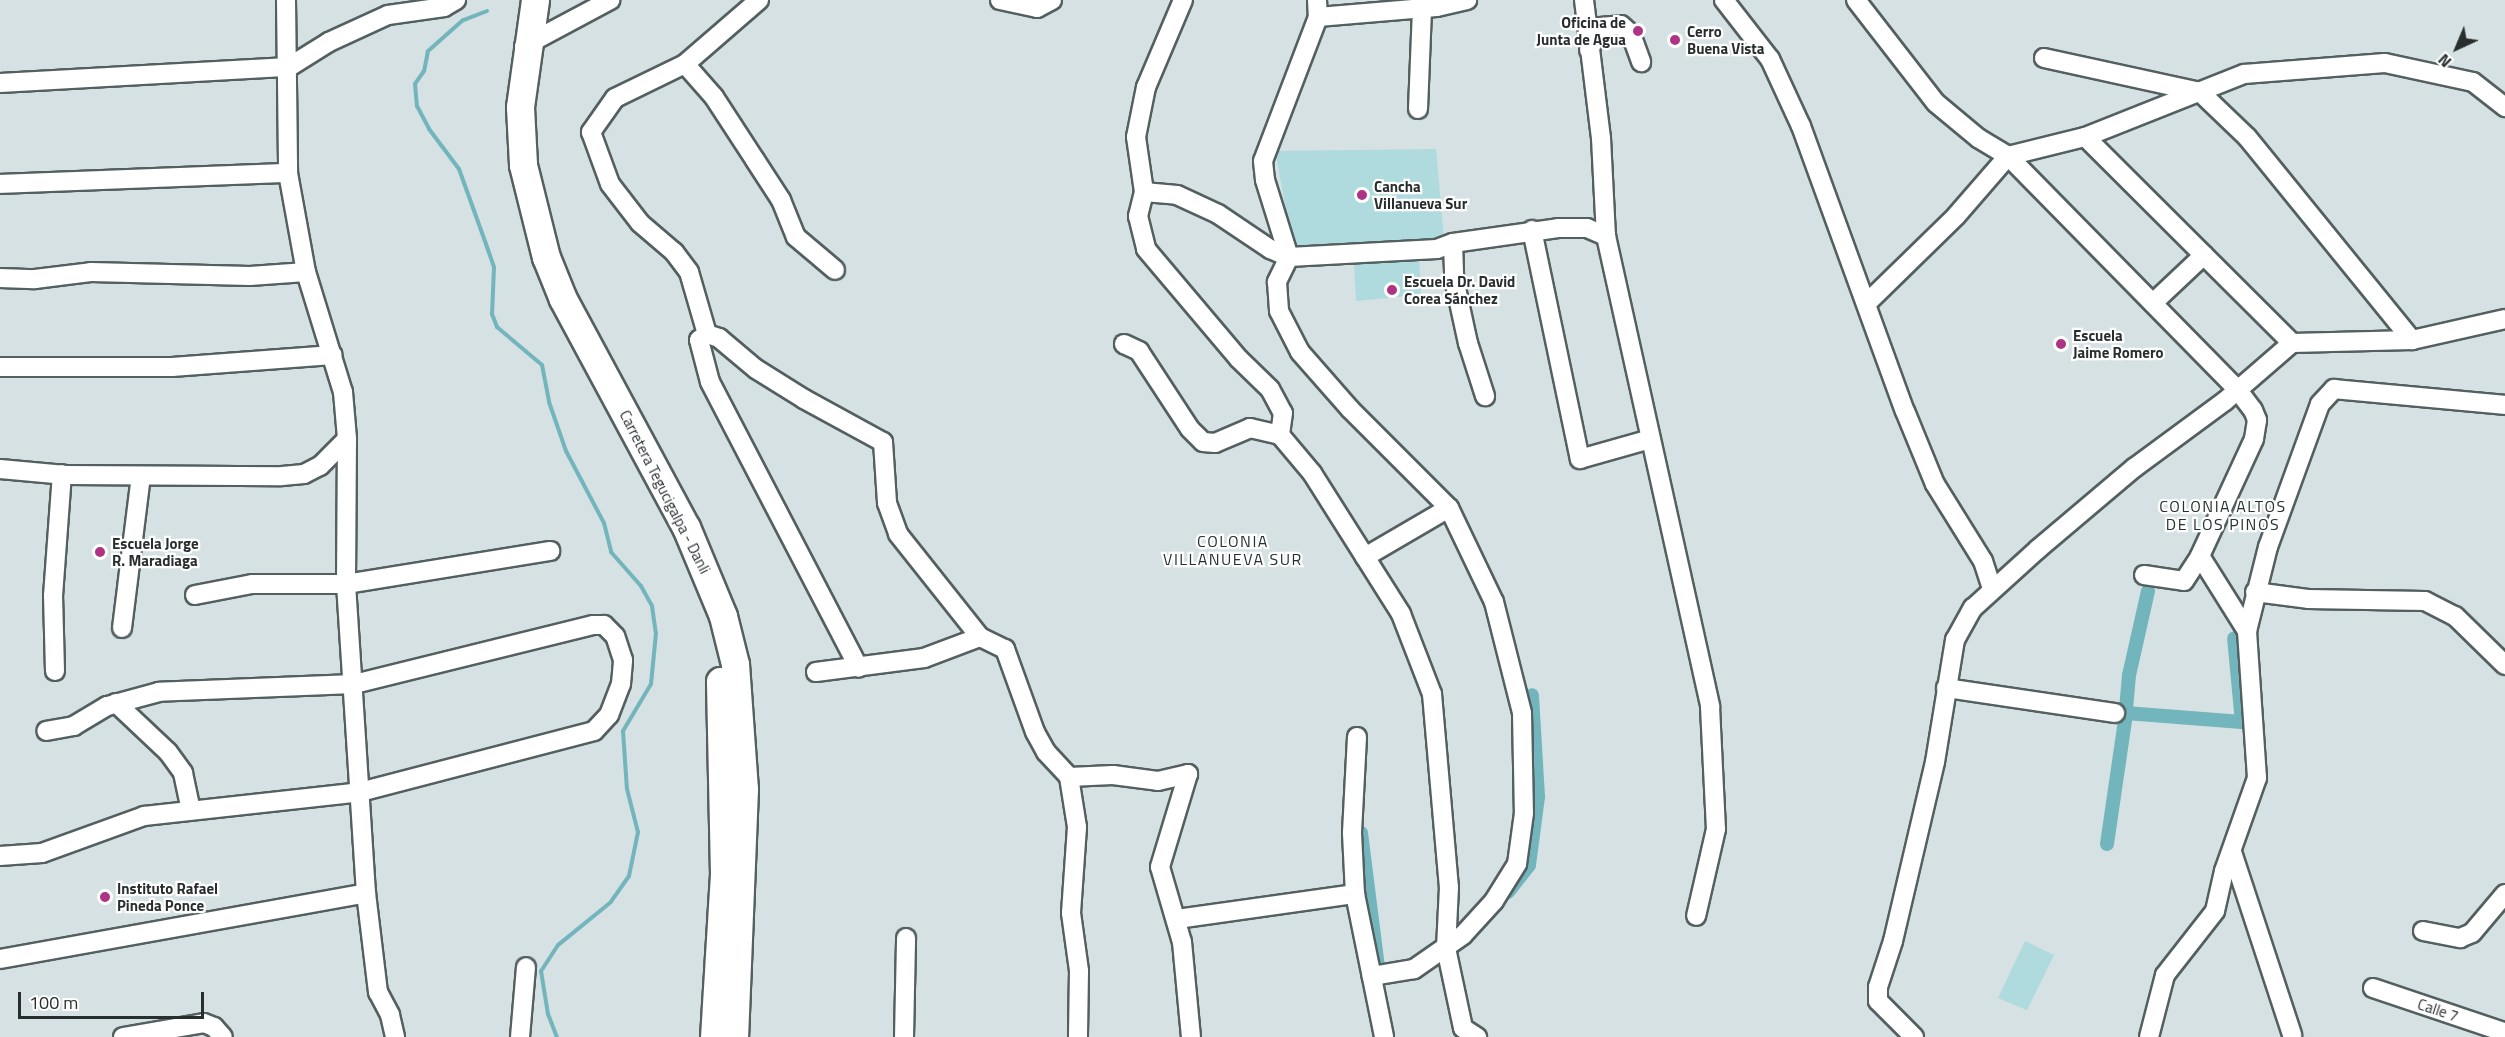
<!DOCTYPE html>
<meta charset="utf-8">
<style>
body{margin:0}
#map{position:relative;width:2505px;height:1037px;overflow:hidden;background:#d5e1e3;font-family:"Titillium Web",sans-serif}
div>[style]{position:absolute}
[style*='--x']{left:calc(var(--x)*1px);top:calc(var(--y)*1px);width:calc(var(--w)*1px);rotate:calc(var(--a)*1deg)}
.green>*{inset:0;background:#afdade}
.stream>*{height:4px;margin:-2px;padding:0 2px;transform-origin:2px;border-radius:2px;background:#73b5bc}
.canal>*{height:14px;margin:-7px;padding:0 7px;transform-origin:7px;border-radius:7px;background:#73b5bc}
.roads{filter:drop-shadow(2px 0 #545f60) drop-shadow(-2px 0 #545f60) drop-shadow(0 2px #545f60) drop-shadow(0 -2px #545f60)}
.minor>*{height:18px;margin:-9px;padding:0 9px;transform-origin:9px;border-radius:9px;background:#fff}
.highway>*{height:27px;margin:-13.5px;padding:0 13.5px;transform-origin:13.5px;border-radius:13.5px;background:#fff}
.dots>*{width:16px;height:16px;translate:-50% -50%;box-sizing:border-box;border:3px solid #fff;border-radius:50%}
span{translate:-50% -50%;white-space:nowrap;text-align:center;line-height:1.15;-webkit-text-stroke:4.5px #fff;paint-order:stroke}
.poi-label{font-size:15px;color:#282d2e;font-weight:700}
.right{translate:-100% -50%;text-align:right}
.left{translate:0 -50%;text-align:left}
.street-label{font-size:15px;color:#282d2e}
.neighbourhood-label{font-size:16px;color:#273132;letter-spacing:1.5px}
.north{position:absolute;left:2427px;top:18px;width:60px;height:60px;-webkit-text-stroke:4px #fff;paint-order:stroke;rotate:224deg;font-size:16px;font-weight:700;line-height:24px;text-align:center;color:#282d2e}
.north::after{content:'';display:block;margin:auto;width:21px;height:27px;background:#282d2e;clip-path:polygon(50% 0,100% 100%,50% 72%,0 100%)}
.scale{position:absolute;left:18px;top:992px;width:186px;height:27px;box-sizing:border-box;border:3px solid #282d2e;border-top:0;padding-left:8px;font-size:18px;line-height:21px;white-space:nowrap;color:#282d2e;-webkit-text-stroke:4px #fff;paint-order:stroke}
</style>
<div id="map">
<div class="green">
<i style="clip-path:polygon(1436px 149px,1444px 239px,1293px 247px,1275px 151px)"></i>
<i style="clip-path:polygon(1419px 258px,1421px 295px,1356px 301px,1354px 260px)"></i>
<i style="clip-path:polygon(2025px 941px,2054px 955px,2027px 1010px,1998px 998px)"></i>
</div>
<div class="stream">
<i style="--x:487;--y:11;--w:26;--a:159"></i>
<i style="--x:463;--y:20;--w:47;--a:138.5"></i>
<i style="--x:428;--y:51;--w:20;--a:101"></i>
<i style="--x:424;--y:71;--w:16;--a:125"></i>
<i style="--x:415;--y:84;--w:22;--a:85"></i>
<i style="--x:417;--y:106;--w:26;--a:62"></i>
<i style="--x:429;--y:129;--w:50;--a:53.1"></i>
<i style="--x:459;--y:169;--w:80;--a:70.2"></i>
<i style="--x:486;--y:244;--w:24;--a:71"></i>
<i style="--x:494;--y:267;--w:47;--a:92.4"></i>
<i style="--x:492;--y:314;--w:14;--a:69"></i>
<i style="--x:497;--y:327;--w:59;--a:40.2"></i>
<i style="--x:542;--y:365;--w:38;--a:79"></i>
<i style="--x:549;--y:402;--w:52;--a:70.9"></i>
<i style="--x:566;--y:451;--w:81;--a:62.2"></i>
<i style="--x:604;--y:523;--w:30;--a:76"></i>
<i style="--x:611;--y:552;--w:45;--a:48.6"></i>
<i style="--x:641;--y:586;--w:23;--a:61"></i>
<i style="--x:652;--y:606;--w:27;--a:82"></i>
<i style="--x:656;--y:633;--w:51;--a:95.6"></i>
<i style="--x:651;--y:684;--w:55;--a:120.8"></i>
<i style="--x:623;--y:731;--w:58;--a:86.1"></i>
<i style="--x:627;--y:789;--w:44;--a:75.7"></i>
<i style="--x:638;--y:832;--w:45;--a:101.6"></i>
<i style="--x:629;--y:876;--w:32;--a:125"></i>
<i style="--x:611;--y:902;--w:68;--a:140.9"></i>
<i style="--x:558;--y:945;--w:31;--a:123"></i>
<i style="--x:541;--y:971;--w:44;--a:80.8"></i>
<i style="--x:548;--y:1014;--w:25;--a:69"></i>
</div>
<div class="canal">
<i style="--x:2148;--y:591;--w:86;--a:102.7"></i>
<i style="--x:2129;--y:675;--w:38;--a:95"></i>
<i style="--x:2126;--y:713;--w:116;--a:4.4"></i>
<i style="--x:2242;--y:722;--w:84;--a:-95.4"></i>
<i style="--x:1361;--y:833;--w:136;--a:82.8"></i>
<i style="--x:2107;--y:844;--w:132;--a:-81.7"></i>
<i style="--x:2126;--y:713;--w:7;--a:-172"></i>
<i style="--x:1508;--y:892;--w:34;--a:-52"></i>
<i style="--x:1529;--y:865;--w:69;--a:-82.5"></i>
<i style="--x:1538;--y:797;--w:102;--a:-93.4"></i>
</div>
<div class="roads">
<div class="minor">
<i style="--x:286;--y:0;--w:173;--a:89.3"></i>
<i style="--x:288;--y:173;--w:101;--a:79.7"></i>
<i style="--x:306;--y:272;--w:126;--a:72.9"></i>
<i style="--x:343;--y:392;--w:47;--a:85.1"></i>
<i style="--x:347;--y:439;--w:145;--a:90.4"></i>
<i style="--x:346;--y:584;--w:310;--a:86.3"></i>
<i style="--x:366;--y:893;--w:100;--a:83.1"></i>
<i style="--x:378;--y:992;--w:26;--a:62"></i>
<i style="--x:390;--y:1015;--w:23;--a:77"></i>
<i style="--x:759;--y:0;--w:98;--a:139.1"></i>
<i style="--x:685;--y:64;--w:78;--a:154.1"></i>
<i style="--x:615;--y:98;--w:42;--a:125.2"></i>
<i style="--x:591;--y:132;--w:55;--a:69.9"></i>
<i style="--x:610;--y:184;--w:49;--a:52.4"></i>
<i style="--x:640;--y:223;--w:45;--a:40.5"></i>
<i style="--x:674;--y:252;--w:25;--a:53"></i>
<i style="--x:689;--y:272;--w:65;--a:73.8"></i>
<i style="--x:707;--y:334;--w:10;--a:143"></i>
<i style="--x:699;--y:340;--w:43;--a:75.3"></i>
<i style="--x:710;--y:382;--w:322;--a:62.5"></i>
<i style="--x:1000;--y:0;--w:38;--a:12"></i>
<i style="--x:1037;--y:8;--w:17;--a:-28"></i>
<i style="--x:1183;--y:0;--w:95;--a:113"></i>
<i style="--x:1146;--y:87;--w:51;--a:101.3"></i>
<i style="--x:1136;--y:137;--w:56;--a:81.7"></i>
<i style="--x:1144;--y:192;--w:25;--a:104"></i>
<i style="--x:1138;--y:216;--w:34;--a:76"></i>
<i style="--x:1146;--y:249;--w:144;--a:49.8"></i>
<i style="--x:1239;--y:359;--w:43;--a:44.1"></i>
<i style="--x:1270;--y:389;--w:27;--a:62"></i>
<i style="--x:1283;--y:413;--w:22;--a:98"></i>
<i style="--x:1317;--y:0;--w:17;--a:87"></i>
<i style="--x:1318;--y:17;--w:154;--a:110.9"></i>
<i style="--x:1263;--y:161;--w:19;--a:84"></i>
<i style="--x:1265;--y:180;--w:81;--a:72.7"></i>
<i style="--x:1289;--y:257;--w:28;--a:116"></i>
<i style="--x:1277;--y:282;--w:29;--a:86"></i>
<i style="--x:1279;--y:311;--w:46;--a:62.9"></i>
<i style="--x:1300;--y:352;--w:76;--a:48.7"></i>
<i style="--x:1350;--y:409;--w:140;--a:45"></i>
<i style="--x:1449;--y:508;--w:104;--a:64.4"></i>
<i style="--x:1494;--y:602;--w:114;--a:75.8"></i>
<i style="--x:1522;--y:713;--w:100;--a:88.9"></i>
<i style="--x:1524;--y:813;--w:51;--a:97.8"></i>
<i style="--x:1517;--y:864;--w:44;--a:121.9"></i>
<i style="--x:1494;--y:901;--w:46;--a:132.4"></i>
<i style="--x:1463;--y:935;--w:60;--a:145.2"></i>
<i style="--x:1414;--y:969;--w:43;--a:170.5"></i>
<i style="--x:1584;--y:0;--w:139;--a:83"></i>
<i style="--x:1601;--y:138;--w:98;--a:87.1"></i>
<i style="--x:1606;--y:236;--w:482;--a:77.5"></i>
<i style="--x:1710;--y:707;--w:122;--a:87.2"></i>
<i style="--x:1716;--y:829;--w:89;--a:102.9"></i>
<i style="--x:1724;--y:0;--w:75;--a:52.1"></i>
<i style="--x:1770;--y:59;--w:74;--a:65.2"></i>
<i style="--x:1801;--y:126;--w:303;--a:70"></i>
<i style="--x:1905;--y:411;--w:79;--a:67.7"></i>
<i style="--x:1935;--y:484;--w:91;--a:58.1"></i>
<i style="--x:1983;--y:561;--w:29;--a:72"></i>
<i style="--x:1856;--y:0;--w:130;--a:52.2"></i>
<i style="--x:1936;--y:103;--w:55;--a:39.8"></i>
<i style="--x:1978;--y:138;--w:35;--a:31"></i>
<i style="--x:2008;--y:156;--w:327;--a:45.5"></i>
<i style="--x:2237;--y:389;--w:26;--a:53"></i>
<i style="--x:2253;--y:410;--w:11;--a:68"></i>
<i style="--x:2257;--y:420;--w:19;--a:99"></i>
<i style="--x:2254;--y:439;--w:129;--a:114.8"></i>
<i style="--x:2200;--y:556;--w:89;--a:57.9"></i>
<i style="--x:1318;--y:17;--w:119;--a:-4.8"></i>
<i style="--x:1437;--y:7;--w:31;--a:-13"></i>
<i style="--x:524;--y:46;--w:98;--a:-28.1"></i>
<i style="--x:1589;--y:50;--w:25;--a:-64"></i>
<i style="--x:1600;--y:27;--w:21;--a:-5"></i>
<i style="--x:1621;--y:25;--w:13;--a:42"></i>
<i style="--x:1631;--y:34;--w:30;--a:70"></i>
<i style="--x:2044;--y:58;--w:160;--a:12.3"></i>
<i style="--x:2200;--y:92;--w:65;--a:43.8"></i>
<i style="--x:2247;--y:137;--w:262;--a:50.9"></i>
<i style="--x:685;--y:64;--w:44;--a:48.7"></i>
<i style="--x:714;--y:97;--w:75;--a:56.9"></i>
<i style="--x:755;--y:160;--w:48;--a:57"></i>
<i style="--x:781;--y:200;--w:40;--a:68"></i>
<i style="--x:796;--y:237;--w:51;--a:40.2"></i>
<i style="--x:0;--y:83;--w:289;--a:-3.2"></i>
<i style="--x:289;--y:67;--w:47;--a:-32"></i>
<i style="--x:329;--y:42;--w:65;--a:-24.6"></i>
<i style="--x:388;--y:15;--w:57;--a:-8.1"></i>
<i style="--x:444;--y:7;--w:14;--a:-30"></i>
<i style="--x:1418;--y:109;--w:101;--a:-87.7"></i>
<i style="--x:0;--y:184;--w:288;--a:-2.2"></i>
<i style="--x:1144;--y:192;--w:33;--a:5"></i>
<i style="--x:1177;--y:195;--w:45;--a:24.9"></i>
<i style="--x:1218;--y:214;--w:63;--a:33.9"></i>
<i style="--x:1270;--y:249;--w:21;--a:23"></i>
<i style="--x:1289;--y:257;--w:148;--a:-3.1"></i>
<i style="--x:1437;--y:249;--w:17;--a:-21"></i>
<i style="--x:1453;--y:243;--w:106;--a:-8.1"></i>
<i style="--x:1558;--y:228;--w:29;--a:0"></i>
<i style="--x:1587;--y:228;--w:21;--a:23"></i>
<i style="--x:1532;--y:230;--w:234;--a:78.2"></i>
<i style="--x:1580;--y:459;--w:73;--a:-15.9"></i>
<i style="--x:1453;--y:243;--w:36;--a:88"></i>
<i style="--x:1454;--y:279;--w:66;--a:77.7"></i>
<i style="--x:1468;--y:343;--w:56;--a:72.2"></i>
<i style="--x:0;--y:278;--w:35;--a:2"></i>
<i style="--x:35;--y:279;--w:56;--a:-7.1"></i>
<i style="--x:91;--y:272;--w:159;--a:1.4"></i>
<i style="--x:250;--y:276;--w:56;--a:-4.1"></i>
<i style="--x:1867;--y:303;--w:124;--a:-44.3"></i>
<i style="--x:1956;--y:216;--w:79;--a:-49.1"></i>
<i style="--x:2008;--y:156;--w:79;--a:-13.9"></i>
<i style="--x:2085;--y:137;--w:171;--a:-21.6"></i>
<i style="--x:2244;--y:74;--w:141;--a:-4.5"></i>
<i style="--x:2385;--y:63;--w:90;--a:12.2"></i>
<i style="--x:2473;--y:82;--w:41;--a:38"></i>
<i style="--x:2153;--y:303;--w:70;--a:-43.3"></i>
<i style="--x:707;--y:334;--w:13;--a:18"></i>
<i style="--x:719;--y:338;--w:48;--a:40"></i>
<i style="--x:756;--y:369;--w:57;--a:32"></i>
<i style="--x:804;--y:399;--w:90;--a:28.6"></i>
<i style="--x:883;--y:442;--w:61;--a:86.2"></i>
<i style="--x:887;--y:503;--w:33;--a:70"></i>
<i style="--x:898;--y:534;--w:132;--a:51.5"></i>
<i style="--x:2292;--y:343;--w:120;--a:-1.4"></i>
<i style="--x:2412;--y:340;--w:95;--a:-12.7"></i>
<i style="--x:1124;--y:344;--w:17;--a:25"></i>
<i style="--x:1139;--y:351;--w:93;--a:56.8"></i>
<i style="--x:1190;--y:429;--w:18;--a:45"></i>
<i style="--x:1203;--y:442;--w:12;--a:5"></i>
<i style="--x:1215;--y:443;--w:38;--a:-23"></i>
<i style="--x:1250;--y:428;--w:31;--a:13"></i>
<i style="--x:1280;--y:435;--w:50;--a:49.9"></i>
<i style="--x:1312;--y:473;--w:167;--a:57.7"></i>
<i style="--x:1401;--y:614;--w:86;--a:68.8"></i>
<i style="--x:1432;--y:694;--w:194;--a:85"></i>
<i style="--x:1449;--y:887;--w:61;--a:92.8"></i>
<i style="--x:1446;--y:948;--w:82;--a:78"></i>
<i style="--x:1463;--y:1028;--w:17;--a:33"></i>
<i style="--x:0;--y:367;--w:172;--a:0"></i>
<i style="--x:172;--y:367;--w:161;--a:-4.3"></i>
<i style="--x:0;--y:469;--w:66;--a:5.2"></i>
<i style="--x:66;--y:475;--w:216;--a:0.3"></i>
<i style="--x:282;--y:476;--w:22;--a:-5"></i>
<i style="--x:304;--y:474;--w:18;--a:-27"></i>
<i style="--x:320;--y:466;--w:38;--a:-45"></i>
<i style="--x:1365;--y:557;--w:97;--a:-30.3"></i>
<i style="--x:2144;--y:575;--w:40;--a:8.5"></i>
<i style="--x:2184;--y:581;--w:30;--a:-57"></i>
<i style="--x:2255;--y:592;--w:53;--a:7.5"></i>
<i style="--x:2308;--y:599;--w:117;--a:1"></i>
<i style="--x:2425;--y:601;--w:34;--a:27"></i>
<i style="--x:2455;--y:616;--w:70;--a:44.4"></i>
<i style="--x:195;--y:595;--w:58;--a:-10.9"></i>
<i style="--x:252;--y:584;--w:94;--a:0"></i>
<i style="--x:346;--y:584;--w:207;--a:-9.2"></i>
<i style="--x:122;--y:628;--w:153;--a:-82.9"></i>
<i style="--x:55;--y:671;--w:75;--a:-91.5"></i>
<i style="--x:53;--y:596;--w:122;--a:-85.8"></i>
<i style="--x:816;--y:672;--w:109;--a:-7.4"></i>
<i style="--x:924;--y:658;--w:60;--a:-20.6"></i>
<i style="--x:980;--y:637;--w:28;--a:26"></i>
<i style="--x:1005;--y:649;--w:88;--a:70.1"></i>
<i style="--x:1035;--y:732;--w:23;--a:61"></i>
<i style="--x:1046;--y:752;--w:34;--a:47"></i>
<i style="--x:1069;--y:777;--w:51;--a:80.9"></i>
<i style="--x:1077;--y:827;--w:86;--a:94"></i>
<i style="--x:1071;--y:913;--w:59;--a:82.1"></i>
<i style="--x:1079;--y:971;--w:66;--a:90.9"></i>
<i style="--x:1946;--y:688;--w:171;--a:8.4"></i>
<i style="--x:116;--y:703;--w:71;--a:43.3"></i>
<i style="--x:168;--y:752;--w:26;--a:54"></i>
<i style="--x:183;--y:773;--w:38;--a:78"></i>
<i style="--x:1357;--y:737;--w:96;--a:93"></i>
<i style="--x:1352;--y:833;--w:61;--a:87.2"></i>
<i style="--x:1355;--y:894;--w:146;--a:78.5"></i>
<i style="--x:1069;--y:777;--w:44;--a:-2.6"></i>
<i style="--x:1113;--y:775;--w:45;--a:7.6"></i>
<i style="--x:1158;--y:781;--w:31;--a:-13"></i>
<i style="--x:1188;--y:774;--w:97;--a:106.8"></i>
<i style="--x:1160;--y:867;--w:78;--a:73.7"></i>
<i style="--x:1182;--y:942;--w:95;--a:84.6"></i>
<i style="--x:2232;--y:852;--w:193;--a:71.8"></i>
<i style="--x:0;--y:856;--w:42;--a:-4.1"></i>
<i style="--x:42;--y:853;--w:109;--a:-19.9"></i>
<i style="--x:144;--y:816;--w:217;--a:-6.3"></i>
<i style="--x:360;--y:792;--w:242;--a:-14.6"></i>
<i style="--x:594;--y:731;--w:22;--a:-47"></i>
<i style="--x:609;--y:715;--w:33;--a:-69"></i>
<i style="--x:621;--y:684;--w:24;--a:-85"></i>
<i style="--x:623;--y:660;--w:25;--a:-108"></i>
<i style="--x:615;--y:636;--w:16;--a:-135"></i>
<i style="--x:604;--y:625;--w:11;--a:180"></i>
<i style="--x:593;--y:625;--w:246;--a:166.1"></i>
<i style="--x:354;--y:684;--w:195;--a:177.7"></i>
<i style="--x:159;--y:692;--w:54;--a:164.9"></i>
<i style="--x:107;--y:706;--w:39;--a:149"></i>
<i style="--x:74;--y:726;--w:28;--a:170"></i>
<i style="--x:1177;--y:919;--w:180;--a:-8"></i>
<i style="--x:2423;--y:931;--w:38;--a:11"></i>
<i style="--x:2460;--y:938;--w:13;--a:-23"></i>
<i style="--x:2472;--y:933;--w:51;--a:-49.8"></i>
<i style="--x:0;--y:959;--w:372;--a:-10.2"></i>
<i style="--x:2373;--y:988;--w:138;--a:18.6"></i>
<i style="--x:123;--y:1037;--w:82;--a:-9.8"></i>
<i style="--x:204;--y:1023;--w:11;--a:22"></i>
<i style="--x:214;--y:1027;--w:13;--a:48"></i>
<i style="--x:520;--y:1037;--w:70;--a:-85.1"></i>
<i style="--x:904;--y:1037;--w:99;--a:-88.8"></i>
<i style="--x:1914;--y:1037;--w:51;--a:-135"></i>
<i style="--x:1878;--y:1001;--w:14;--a:-90"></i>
<i style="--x:1878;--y:987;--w:48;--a:-71.9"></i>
<i style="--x:1893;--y:941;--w:184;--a:-76.8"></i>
<i style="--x:1935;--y:762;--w:124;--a:-80.7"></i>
<i style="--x:1955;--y:640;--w:37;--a:-61"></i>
<i style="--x:1973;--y:608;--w:88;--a:-42.2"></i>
<i style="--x:2038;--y:549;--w:126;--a:-40.2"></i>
<i style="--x:2134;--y:468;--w:113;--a:-36.4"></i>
<i style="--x:2225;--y:401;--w:89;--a:-40.9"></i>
<i style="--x:2292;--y:343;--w:292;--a:-135.1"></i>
<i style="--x:2149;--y:1037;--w:64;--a:-75.5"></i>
<i style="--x:2165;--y:975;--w:81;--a:-52"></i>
<i style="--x:2215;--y:911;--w:41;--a:-77.3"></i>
<i style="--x:2224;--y:871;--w:99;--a:-70.5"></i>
<i style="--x:2257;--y:778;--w:147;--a:-93.9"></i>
<i style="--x:2247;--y:631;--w:87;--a:-76"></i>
<i style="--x:2268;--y:547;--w:152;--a:-70"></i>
<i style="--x:2320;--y:404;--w:21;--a:-47"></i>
<i style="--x:2334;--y:389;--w:172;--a:5.3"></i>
</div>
<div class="highway">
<i style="--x:535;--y:0;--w:108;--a:98"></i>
<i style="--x:520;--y:107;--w:58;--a:87"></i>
<i style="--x:523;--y:165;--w:95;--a:76"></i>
<i style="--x:546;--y:257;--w:45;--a:68"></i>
<i style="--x:563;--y:299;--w:259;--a:61.7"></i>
<i style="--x:686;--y:527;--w:96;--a:67.4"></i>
<i style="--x:723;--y:616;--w:49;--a:76"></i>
<i style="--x:735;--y:664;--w:125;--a:85.9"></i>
<i style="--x:744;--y:789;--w:248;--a:92.3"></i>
<i style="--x:714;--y:1037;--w:163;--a:-86.5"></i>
<i style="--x:724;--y:874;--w:193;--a:-91.2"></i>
</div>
</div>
<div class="dots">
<i style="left:1638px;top:31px;background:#af3385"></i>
<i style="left:1675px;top:40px;background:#af3385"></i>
<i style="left:1362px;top:195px;background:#af3385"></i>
<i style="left:1392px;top:290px;background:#af3385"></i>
<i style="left:2061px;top:344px;background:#af3385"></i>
<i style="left:100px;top:552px;background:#af3385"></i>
<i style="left:105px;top:897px;background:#af3385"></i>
</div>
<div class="poi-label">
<span class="right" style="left:1626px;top:31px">Oficina de<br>Junta de Agua</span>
<span class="left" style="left:1687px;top:40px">Cerro<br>Buena Vista</span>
<span class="left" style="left:1374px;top:195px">Cancha<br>Villanueva Sur</span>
<span class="left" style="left:1404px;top:290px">Escuela Dr. David<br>Corea Sánchez</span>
<span class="left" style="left:2073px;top:344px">Escuela<br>Jaime Romero</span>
<span class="left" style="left:112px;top:552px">Escuela Jorge<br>R. Maradiaga</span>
<span class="left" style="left:117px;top:897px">Instituto Rafael<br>Pineda Ponce</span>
</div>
<div class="street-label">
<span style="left:665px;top:492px;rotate:63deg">Carretera Tegucigalpa - Danli</span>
<span style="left:2438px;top:1010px;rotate:18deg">Calle 7</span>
</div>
<div class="neighbourhood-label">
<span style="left:2223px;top:515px">COLONIA ALTOS<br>DE LOS PINOS</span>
<span style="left:1233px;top:550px">COLONIA<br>VILLANUEVA SUR</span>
</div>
<div class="north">N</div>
<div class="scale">100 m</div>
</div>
